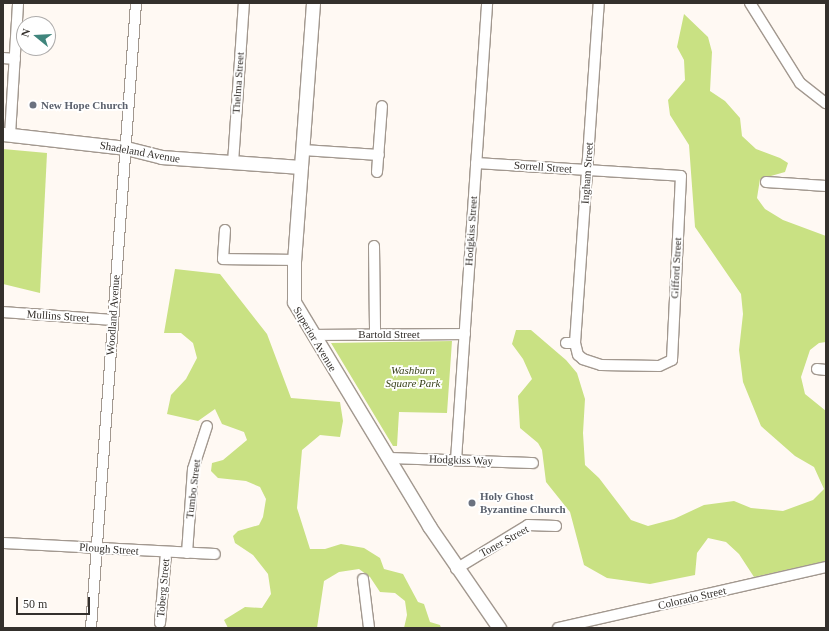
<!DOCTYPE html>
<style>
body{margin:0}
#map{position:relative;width:829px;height:631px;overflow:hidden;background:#fff9f3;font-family:"Times New Roman",serif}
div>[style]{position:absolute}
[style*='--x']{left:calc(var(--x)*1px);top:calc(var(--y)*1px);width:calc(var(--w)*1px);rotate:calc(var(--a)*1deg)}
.green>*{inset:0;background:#c9e183}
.roads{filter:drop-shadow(1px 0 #a2988f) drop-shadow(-1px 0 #a2988f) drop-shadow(0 1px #a2988f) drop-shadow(0 -1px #a2988f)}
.minor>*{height:10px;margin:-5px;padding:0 5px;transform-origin:5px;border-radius:5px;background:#fff}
.tertiary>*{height:13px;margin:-6.5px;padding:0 6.5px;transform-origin:6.5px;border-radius:6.5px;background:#fff}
.dots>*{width:11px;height:11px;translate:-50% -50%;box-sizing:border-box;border:2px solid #fff;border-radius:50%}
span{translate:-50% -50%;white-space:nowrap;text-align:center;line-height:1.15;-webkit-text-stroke:3.5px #fff;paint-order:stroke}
.street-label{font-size:11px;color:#34302c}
.worship-label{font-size:11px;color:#5b616d;font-weight:700}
.left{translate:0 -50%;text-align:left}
.park-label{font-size:11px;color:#374018;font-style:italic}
.frame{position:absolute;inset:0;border:4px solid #34302c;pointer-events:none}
.north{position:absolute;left:16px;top:16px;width:40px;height:40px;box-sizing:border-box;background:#fff;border:1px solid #aeacab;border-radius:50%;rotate:288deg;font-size:11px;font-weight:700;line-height:16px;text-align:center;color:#34302c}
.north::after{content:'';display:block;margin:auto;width:14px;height:18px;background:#3f857c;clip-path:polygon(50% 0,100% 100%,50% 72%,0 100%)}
.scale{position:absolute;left:16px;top:597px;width:74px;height:18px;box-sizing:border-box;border:2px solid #34302c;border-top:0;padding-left:5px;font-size:12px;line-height:14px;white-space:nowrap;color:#34302c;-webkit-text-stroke:3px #fff;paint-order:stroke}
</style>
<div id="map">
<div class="green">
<i style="clip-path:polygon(684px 14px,708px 37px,712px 52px,710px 91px,725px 101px,740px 118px,742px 136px,756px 149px,780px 158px,788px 163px,785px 172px,760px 179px,757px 198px,765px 209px,783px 220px,826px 236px,826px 342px,819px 343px,810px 350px,801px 377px,805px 394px,826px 411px,826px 561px,754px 577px,739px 554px,726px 542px,708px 538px,697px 553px,695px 575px,650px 584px,607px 578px,584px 565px,570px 512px,546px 482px,542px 450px,538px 443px,520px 428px,518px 396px,532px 379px,523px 359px,512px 344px,516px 330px,531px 330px,566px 360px,577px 373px,585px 399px,583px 433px,585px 465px,599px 478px,631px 520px,648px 526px,674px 519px,704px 505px,734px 501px,751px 508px,783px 511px,813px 500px,824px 489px,814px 467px,795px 456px,761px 426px,743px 382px,739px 350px,743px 314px,741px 294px,695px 227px,689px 145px,670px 115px,668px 100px,685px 80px,684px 60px,677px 47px)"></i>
<i style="clip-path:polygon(3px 149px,47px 153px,40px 293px,3px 284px)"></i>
<i style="clip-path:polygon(175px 269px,220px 274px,267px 334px,291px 398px,340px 402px,343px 421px,340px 437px,320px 435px,302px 450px,297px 508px,310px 549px,325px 549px,341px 544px,364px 548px,380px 558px,384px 569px,403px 574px,418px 602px,424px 604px,430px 622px,440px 625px,441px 628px,404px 628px,407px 615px,405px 601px,395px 593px,380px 592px,370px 577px,359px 569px,339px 572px,324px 581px,317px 628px,228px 628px,224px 620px,245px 607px,262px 608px,271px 594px,268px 574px,253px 555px,235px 543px,233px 536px,238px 531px,259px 525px,263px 517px,266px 499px,260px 487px,246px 481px,218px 478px,211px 471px,212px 463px,223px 460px,247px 440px,244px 432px,222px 424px,215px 409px,198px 421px,167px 414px,171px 395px,186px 379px,197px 358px,193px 343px,181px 333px,164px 333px)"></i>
<i style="clip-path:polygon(452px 341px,447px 413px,399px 412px,397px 446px,393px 446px,331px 343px)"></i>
</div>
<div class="roads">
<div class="minor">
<i style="--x:750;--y:3;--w:94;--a:58"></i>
<i style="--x:800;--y:83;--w:33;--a:38"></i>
<i style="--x:3;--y:58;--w:12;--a:5"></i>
<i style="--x:10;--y:135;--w:132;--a:-86.5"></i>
<i style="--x:303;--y:150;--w:76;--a:3.8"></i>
<i style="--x:233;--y:163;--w:160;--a:-86.1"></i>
<i style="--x:476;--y:163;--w:205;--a:3.6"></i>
<i style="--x:681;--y:176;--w:184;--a:92.8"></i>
<i style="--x:672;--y:360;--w:14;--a:155"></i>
<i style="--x:659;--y:366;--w:58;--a:-179"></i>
<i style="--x:601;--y:365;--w:19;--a:-162"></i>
<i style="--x:583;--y:359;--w:6;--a:-141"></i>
<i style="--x:578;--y:355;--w:12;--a:-104"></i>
<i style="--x:575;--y:343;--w:9;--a:180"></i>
<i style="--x:377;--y:172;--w:66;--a:-85.7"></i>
<i style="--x:766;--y:182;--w:60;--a:3.8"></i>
<i style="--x:225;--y:230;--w:29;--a:94"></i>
<i style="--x:223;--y:259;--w:71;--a:0.8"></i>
<i style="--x:374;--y:246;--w:88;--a:89.3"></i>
<i style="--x:3;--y:312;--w:109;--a:4.2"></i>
<i style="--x:313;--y:335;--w:152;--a:-0.4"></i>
<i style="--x:575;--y:343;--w:341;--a:-86"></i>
<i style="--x:817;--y:369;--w:9;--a:6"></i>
<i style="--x:388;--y:458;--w:145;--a:2"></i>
<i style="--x:456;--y:460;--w:458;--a:-86.1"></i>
<i style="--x:3;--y:543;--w:212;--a:3"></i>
<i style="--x:187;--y:553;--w:84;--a:-85.9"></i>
<i style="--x:193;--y:469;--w:45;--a:-72"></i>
<i style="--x:456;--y:569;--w:84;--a:-31.4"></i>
<i style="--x:528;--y:525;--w:28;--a:2"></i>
<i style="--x:363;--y:579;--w:49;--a:83"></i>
<i style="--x:160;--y:623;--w:70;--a:-85.1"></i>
<i style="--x:91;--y:628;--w:627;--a:-85.88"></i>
<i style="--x:558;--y:628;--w:275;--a:-12.8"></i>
</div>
<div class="tertiary">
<i style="--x:313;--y:3;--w:258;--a:94.2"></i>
<i style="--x:294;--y:260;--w:42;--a:90"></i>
<i style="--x:294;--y:302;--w:262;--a:58.9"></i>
<i style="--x:429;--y:526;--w:124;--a:55.5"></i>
<i style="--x:3;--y:134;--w:124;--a:6.5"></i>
<i style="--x:126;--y:148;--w:36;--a:14"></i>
<i style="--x:161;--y:157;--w:140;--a:4.1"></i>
</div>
</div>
<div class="dots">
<i style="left:33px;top:105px;background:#6b7280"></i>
<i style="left:472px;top:503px;background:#6b7280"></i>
</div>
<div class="street-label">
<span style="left:238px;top:83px;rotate:-86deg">Thelma Street</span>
<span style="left:140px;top:152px;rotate:10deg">Shadeland Avenue</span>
<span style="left:543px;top:167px;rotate:4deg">Sorrell Street</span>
<span style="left:587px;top:173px;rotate:-86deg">Ingham Street</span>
<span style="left:471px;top:231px;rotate:-86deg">Hodgkiss Street</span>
<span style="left:676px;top:268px;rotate:-87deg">Gifford Street</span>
<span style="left:113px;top:315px;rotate:-86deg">Woodland Avenue</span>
<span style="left:58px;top:316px;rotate:4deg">Mullins Street</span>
<span style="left:389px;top:334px">Bartold Street</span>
<span style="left:315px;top:339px;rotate:59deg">Superior Avenue</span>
<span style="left:461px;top:460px;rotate:2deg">Hodgkiss Way</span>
<span style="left:193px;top:489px;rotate:-83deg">Tumbo Street</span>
<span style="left:504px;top:541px;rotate:-29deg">Toner Street</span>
<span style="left:109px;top:549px;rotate:4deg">Plough Street</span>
<span style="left:163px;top:588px;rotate:-85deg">Toberg Street</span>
<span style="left:692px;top:598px;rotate:-13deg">Colorado Street</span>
</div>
<div class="worship-label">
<span class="left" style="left:41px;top:105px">New Hope Church</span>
<span class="left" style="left:480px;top:503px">Holy Ghost<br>Byzantine Church</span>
</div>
<div class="park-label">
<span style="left:413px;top:377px">Washburn<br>Square Park</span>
</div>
<div class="frame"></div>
<div class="north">N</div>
<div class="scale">50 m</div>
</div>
